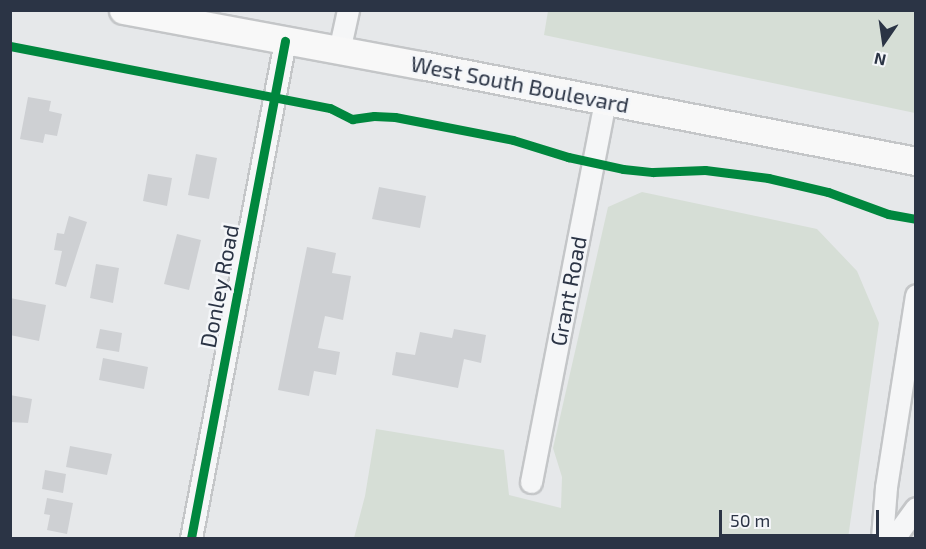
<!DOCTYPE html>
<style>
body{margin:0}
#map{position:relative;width:926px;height:549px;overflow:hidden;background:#e6e8ea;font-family:"Exo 2",sans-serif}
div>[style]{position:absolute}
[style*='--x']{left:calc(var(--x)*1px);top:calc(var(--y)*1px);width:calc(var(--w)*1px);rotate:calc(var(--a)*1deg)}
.green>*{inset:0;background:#d6ded6}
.building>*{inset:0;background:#ced0d3}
.roads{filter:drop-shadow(2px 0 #c4c6c8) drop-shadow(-2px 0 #c4c6c8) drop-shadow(0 2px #c4c6c8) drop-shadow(0 -2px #c4c6c8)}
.minor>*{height:21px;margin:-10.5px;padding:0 10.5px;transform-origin:10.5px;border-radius:10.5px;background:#f5f6f7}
.major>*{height:27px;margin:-13.5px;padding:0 13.5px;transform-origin:13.5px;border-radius:13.5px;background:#f8f8f8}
.cycleway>*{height:9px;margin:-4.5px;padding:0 4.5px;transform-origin:4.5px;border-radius:4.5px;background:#00873e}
span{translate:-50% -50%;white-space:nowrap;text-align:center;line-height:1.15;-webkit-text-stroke:5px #f4f6f9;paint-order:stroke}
.street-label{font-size:22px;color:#2b3445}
.frame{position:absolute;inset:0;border:12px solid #2b3445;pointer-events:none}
.north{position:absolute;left:854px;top:12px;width:60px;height:60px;-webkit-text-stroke:4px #f4f6f9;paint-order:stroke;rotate:193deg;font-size:16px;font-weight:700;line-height:24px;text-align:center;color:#2b3445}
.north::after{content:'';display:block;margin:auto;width:21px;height:27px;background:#2b3445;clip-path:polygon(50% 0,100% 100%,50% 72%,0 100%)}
.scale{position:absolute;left:719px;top:510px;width:160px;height:27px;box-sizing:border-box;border:3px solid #2b3445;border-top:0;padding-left:8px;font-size:18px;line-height:21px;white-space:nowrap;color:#2b3445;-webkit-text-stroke:4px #f4f6f9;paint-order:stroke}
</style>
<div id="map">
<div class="green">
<i style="clip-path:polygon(548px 11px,915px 11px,915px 113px,544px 35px)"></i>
<i style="clip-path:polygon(642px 192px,817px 229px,857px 271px,879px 323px,848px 538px,354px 538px,365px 496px,376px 429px,504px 450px,509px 495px,561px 508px,562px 477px,553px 448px,608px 207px)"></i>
</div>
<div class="building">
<i style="clip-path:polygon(28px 97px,51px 101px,49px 111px,62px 114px,57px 136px,45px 134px,43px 143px,20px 139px)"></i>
<i style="clip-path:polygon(196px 154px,217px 158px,209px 199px,188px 195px)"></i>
<i style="clip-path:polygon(148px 174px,172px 178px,167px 206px,143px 201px)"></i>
<i style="clip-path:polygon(379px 187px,426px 196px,420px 228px,372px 219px)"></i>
<i style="clip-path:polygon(69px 216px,87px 222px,66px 287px,55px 284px,62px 251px,54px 250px,57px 233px,64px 234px)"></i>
<i style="clip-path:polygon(177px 234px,201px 240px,189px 290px,164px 284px)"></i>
<i style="clip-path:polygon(307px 247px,336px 253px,332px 273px,351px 276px,343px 320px,325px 316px,318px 348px,340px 352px,336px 375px,314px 371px,309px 396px,278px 390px)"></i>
<i style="clip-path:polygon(96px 264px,119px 268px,113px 303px,90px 298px)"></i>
<i style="clip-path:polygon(10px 298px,46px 305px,39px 341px,10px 335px)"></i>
<i style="clip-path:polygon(100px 329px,122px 333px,119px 352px,96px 348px)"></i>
<i style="clip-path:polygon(454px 329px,486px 335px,481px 363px,464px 359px,458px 388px,392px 375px,396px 352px,415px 355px,420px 332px,452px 338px)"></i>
<i style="clip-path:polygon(103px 358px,148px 367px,144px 389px,99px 380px)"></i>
<i style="clip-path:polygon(10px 395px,32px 399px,28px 423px,10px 422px)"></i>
<i style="clip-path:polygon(70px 446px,112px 454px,107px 475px,66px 467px)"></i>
<i style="clip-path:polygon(45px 470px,66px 474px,63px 493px,42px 489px)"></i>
<i style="clip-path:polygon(47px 498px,73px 503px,67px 534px,47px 530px,50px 515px,44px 514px)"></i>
</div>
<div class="roads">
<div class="minor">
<i style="--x:339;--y:51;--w:42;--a:-77.6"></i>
<i style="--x:531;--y:482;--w:388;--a:-79"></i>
<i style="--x:191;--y:538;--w:506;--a:-79.29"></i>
<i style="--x:882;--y:538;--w:51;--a:-85.5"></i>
<i style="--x:886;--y:487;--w:194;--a:-81.1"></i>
<i style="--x:894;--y:538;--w:37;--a:-54"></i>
</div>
<div class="major">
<i style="--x:123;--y:10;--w:303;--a:10.5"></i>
<i style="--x:421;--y:65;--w:504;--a:10.98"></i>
</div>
</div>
<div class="cycleway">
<i style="--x:10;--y:46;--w:326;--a:11"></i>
<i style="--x:330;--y:108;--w:25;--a:27"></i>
<i style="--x:352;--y:119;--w:22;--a:-8"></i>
<i style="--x:374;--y:116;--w:21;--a:3"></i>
<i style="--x:395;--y:117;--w:120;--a:11"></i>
<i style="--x:513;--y:140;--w:58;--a:17.2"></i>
<i style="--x:568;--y:157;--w:56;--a:12.3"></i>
<i style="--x:623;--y:169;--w:30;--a:6"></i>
<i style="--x:653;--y:172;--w:52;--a:-2.2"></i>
<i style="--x:705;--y:170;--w:64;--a:7.2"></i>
<i style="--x:768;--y:178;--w:62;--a:13.1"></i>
<i style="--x:828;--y:192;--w:64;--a:20.1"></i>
<i style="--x:888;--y:214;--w:28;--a:10"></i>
<i style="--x:191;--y:538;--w:506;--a:-79.29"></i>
</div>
<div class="street-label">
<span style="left:520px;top:84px;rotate:11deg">West South Boulevard</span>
<span style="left:219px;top:286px;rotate:-79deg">Donley Road</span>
<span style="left:568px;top:291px;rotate:-79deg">Grant Road</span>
</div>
<div class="frame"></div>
<div class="north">N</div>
<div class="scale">50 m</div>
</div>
